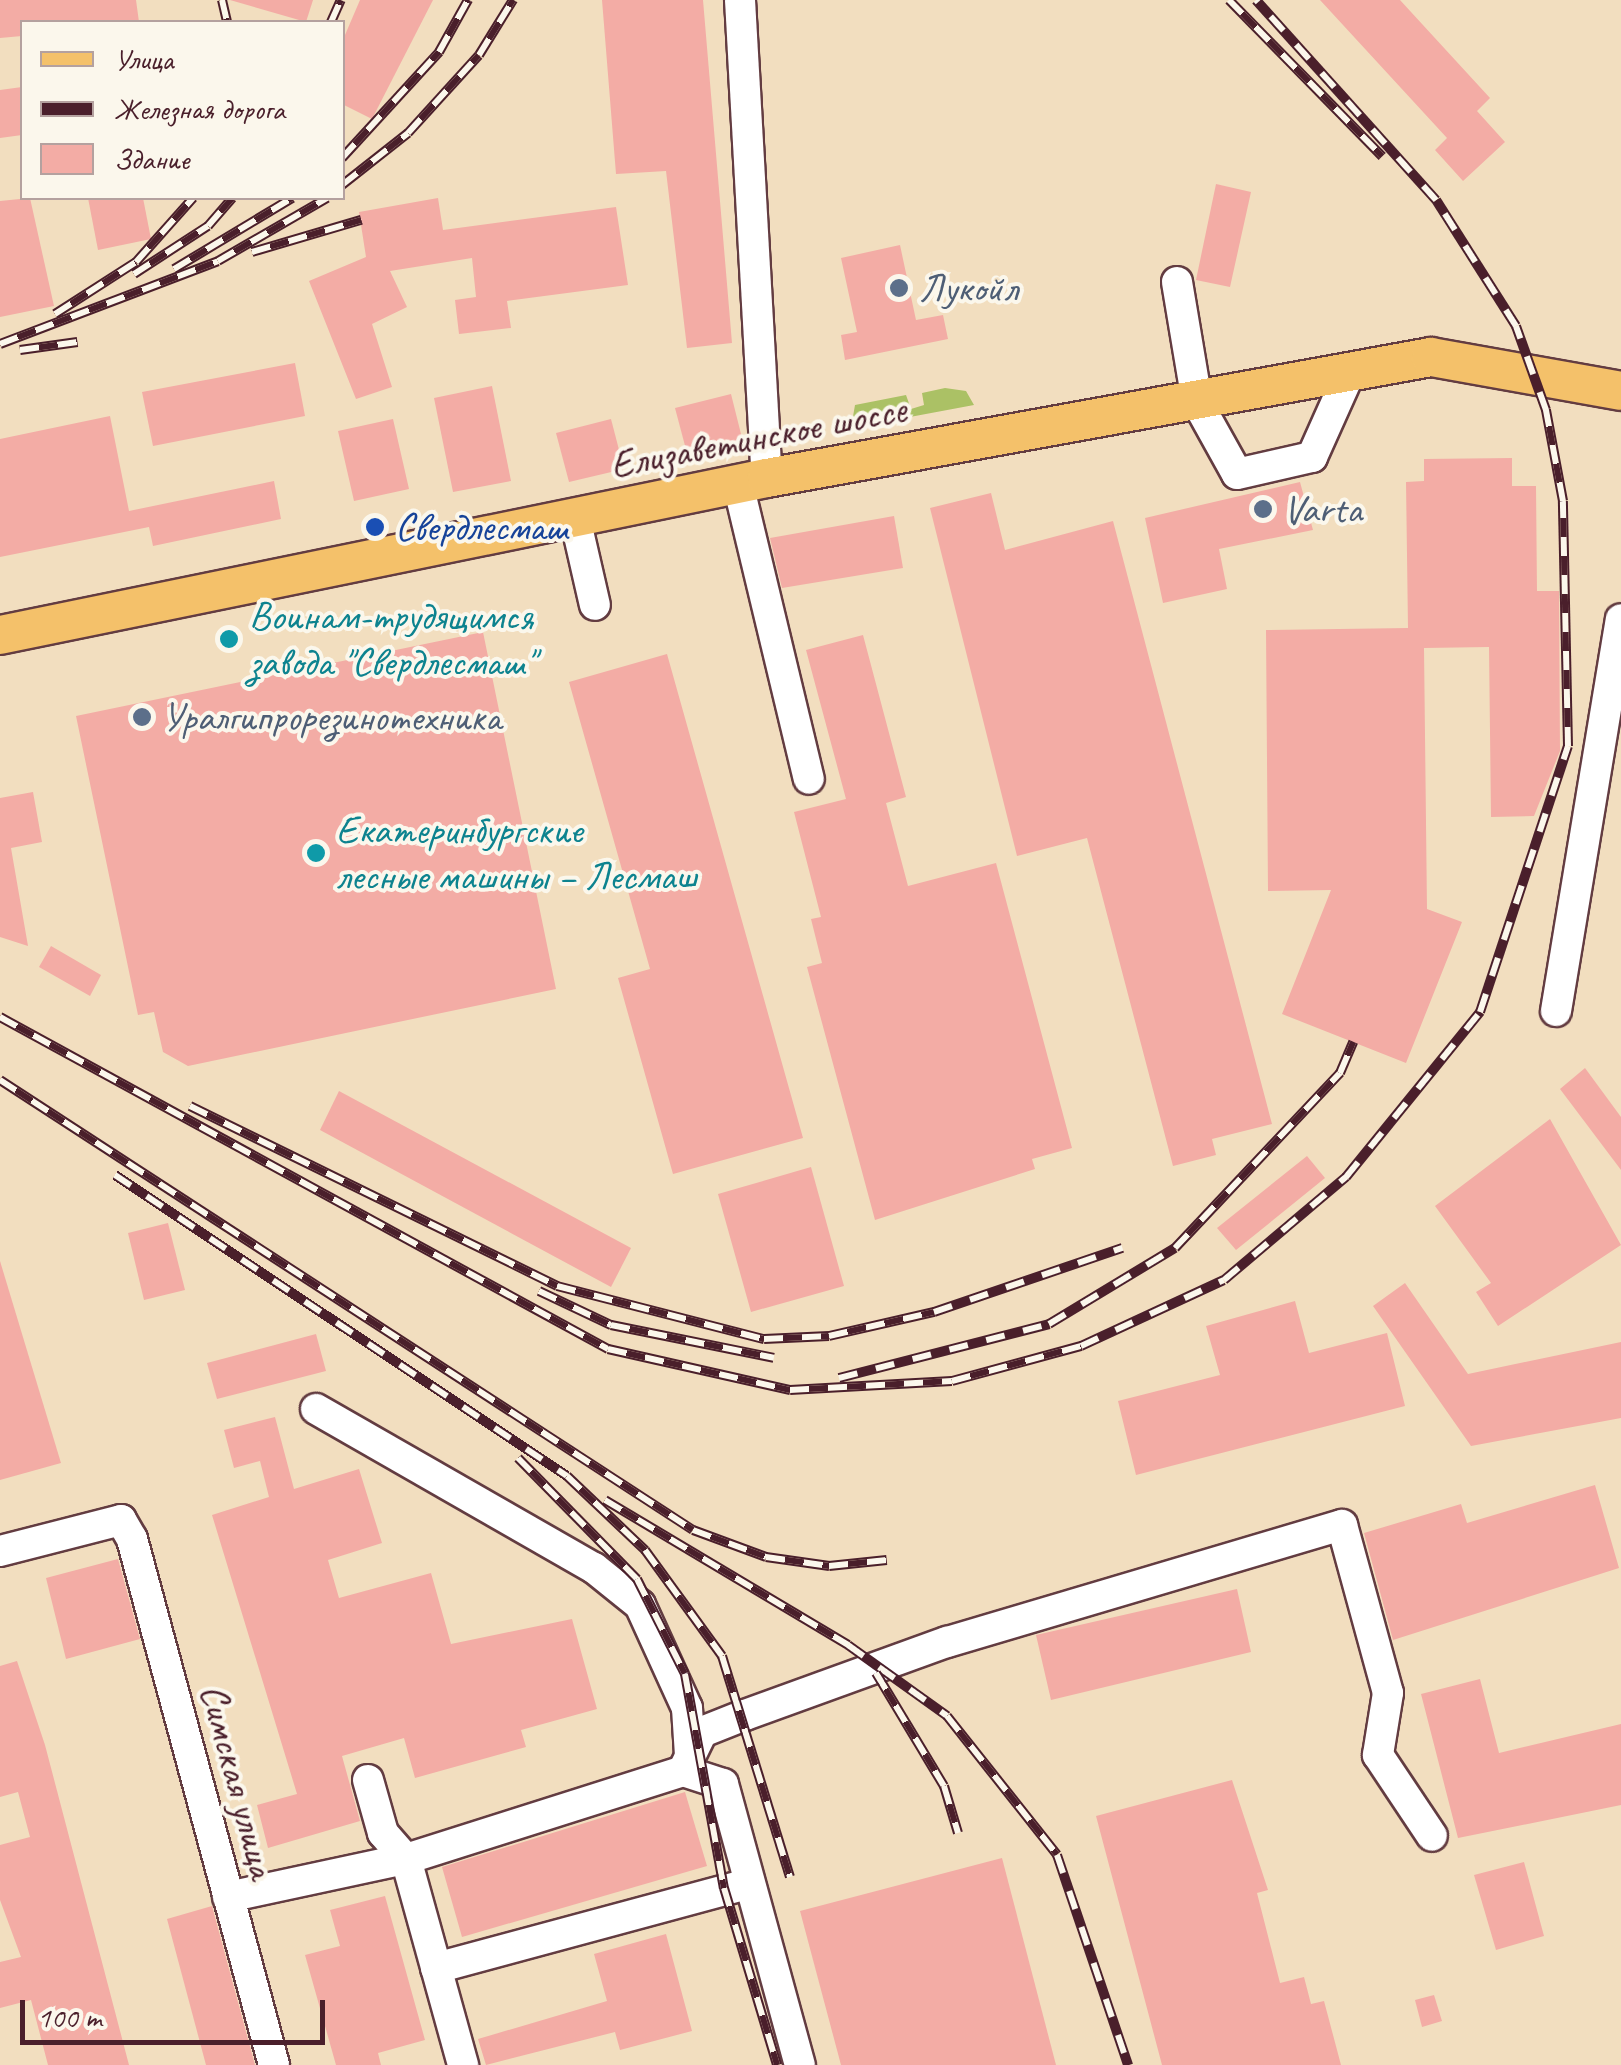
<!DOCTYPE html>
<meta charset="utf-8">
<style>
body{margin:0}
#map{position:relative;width:1621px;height:2065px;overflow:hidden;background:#f2debf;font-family:Caveat,sans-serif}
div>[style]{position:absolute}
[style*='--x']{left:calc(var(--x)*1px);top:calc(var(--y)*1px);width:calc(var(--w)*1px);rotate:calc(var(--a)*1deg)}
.green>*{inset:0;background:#abc165}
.building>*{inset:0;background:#f3aca5}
.roads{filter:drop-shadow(2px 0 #633c41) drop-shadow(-2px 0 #633c41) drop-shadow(0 2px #633c41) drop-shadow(0 -2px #633c41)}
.minor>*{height:30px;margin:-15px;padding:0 15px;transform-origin:15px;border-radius:15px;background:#fff}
.major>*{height:38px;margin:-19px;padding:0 19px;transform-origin:19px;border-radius:19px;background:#f4c16a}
.rail>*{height:10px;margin-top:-5px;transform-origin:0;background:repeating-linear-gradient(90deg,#fbf7ec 0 19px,#4a1f2b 0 38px);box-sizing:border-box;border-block:2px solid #4a1f2b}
.dots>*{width:28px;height:28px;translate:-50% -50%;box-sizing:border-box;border:5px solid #fbf7ec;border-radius:50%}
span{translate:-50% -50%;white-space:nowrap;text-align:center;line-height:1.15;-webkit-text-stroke:8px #fbf7ec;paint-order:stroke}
.service-label{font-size:40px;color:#4e5e75}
.left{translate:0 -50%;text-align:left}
.street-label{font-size:40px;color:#4a1f2b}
.transit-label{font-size:40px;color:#164399}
.culture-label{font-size:40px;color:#0d838f}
.legend{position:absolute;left:20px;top:20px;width:325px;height:180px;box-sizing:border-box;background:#fbf7ec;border:2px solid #b4a19f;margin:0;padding:12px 18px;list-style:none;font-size:30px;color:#4a1f2b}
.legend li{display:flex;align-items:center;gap:20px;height:50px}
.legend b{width:50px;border:2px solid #b4a19f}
.scale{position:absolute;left:20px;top:2000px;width:305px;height:45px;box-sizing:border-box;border:5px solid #4a1f2b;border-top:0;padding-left:12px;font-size:30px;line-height:35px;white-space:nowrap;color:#4a1f2b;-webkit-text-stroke:8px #fbf7ec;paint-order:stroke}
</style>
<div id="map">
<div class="green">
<i style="clip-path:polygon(945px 388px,966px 391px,974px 405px,851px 428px,855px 405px,906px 395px,911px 409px,924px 405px,922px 393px)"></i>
</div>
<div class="building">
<i style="clip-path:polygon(0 0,136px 0,139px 22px,22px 22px,22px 36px,0 38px)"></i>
<i style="clip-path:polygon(230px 0,313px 0,306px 22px)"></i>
<i style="clip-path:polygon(360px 0,433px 0,372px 119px,342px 104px,342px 42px)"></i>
<i style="clip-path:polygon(602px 0,703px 0,732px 343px,687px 348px,666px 171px,616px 174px)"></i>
<i style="clip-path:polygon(1320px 0,1400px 0,1490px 98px,1477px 111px,1505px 142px,1463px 181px,1435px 150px,1447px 138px)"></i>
<i style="clip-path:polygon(22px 87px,22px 135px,0 138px,0 90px)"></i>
<i style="clip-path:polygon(1216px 184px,1251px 192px,1230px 287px,1196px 280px)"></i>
<i style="clip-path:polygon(30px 198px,54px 306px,0 317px,0 201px)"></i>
<i style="clip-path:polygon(88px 198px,143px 198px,151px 239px,98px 250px)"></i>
<i style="clip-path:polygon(438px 198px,443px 230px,616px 207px,628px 285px,507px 301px,511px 328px,459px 334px,455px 300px,476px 297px,472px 258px,390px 271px,407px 307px,372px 324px,392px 387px,356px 399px,309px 281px,366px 257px,359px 212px)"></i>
<i style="clip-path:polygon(900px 245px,916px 320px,943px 315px,948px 339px,845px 360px,841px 335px,857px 332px,841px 258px)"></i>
<i style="clip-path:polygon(295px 363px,305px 416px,153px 446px,142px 392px)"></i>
<i style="clip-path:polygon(492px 386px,511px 481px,453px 492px,434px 398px)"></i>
<i style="clip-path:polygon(731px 394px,743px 442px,688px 457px,675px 408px)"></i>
<i style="clip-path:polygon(110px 416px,129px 511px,274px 481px,281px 519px,153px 546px,149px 527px,0 557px,0 439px)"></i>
<i style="clip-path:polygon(393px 419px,409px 489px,354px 501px,338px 431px)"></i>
<i style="clip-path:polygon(611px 419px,624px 469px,569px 482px,556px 433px)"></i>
<i style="clip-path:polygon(1512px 458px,1512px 486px,1536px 486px,1537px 591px,1559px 591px,1560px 751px,1534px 816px,1491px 817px,1489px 647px,1424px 648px,1427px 909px,1462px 922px,1406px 1063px,1282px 1014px,1331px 890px,1268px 891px,1266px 630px,1408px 628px,1406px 482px,1424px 481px,1424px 459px)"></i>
<i style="clip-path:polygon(1300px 482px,1313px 530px,1219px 549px,1227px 589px,1163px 603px,1145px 518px)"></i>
<i style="clip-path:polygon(991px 493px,1005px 550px,1113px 521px,1272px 1124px,1212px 1139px,1216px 1155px,1173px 1166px,1087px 838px,1017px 856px,930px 508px)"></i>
<i style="clip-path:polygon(894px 516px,903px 568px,782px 588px,770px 538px)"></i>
<i style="clip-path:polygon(483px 632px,556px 989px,188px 1066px,163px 1052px,154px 1012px,138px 1015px,76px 716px)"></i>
<i style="clip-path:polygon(863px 635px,906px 797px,886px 803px,908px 886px,996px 863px,1072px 1148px,1032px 1159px,1035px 1169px,875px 1220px,807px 967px,822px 963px,811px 919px,821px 917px,794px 812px,846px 799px,806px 650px)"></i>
<i style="clip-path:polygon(667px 654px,803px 1138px,673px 1174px,618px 978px,650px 969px,569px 682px)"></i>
<i style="clip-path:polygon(33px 792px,42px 842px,11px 848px,28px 946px,0 937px,0 798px)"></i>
<i style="clip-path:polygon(51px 946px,101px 975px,90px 996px,39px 967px)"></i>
<i style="clip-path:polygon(1585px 1068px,1621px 1117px,1621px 1170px,1560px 1089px)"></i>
<i style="clip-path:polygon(339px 1091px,631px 1248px,611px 1287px,320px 1130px)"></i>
<i style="clip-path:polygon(1550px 1119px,1621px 1245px,1498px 1326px,1476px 1292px,1491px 1283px,1435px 1206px)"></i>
<i style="clip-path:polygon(1307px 1156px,1325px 1178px,1236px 1250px,1217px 1228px)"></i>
<i style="clip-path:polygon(811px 1167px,844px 1286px,751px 1312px,718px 1194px)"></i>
<i style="clip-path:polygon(168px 1223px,185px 1290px,144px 1300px,128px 1233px)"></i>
<i style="clip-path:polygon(0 1261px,61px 1463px,0 1480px)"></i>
<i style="clip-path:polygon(1405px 1283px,1468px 1374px,1621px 1342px,1621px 1418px,1471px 1446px,1373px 1306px)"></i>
<i style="clip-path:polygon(1295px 1301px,1309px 1353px,1387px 1333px,1405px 1406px,1136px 1475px,1118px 1401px,1220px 1375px,1206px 1326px)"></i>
<i style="clip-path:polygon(316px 1334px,326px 1371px,217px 1399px,207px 1363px)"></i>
<i style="clip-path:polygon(275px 1417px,294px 1489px,359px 1469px,382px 1543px,328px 1560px,339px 1598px,431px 1573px,451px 1644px,572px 1619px,597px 1709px,521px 1730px,526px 1747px,415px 1778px,404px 1738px,342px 1756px,360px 1821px,268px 1848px,257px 1805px,297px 1794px,212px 1515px,269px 1497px,260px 1461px,234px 1468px,224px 1430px)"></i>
<i style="clip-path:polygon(1595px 1485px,1619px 1568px,1393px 1640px,1364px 1533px,1461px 1504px,1467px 1523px)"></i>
<i style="clip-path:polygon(118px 1559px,140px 1639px,66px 1659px,46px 1578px)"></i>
<i style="clip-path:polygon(1237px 1589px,1251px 1652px,1051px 1700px,1036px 1635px)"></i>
<i style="clip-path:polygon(17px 1661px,45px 1745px,129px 2065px,48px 2065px,31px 2000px,0 2008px,0 1962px,21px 1957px,0 1900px,0 1845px,30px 1837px,18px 1792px,0 1797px,0 1666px)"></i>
<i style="clip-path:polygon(1480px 1679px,1499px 1753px,1621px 1724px,1621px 1805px,1458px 1838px,1421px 1694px)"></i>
<i style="clip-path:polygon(1232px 1780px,1268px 1890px,1257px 1893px,1280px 1983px,1304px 1977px,1311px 2004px,1324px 2001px,1341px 2065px,1162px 2065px,1096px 1816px)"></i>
<i style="clip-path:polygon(685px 1792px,707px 1866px,462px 1937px,442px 1867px)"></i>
<i style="clip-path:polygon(1002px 1858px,1056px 2065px,841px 2065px,800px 1911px)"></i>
<i style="clip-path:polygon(1524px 1862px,1544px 1936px,1496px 1950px,1474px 1875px)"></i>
<i style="clip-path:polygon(385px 1896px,425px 2040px,378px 2053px,381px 2065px,336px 2065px,305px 1955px,340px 1946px,330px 1910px)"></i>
<i style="clip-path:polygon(212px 1906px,255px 2065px,206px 2065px,167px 1919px)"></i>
<i style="clip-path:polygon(666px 1934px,692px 2031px,620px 2050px,615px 2032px,486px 2065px,478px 2039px,607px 2001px,594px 1954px)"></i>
<i style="clip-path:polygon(1434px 1995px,1442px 2021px,1422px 2027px,1415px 2000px)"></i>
</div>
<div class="roads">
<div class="minor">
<i style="--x:740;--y:0;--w:479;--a:86.8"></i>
<i style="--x:1177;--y:282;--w:122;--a:80.5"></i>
<i style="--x:1197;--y:402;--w:82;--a:60.9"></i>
<i style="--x:1237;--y:474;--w:77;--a:-12.8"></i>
<i style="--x:1312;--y:457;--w:93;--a:-65.9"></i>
<i style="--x:738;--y:484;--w:303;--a:76.5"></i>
<i style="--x:575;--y:518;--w:89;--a:77.1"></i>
<i style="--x:1556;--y:1011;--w:397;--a:-80.6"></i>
<i style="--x:316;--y:1409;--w:320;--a:29.8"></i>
<i style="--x:594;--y:1568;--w:59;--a:38.8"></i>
<i style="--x:640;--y:1605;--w:113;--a:65.5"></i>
<i style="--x:687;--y:1708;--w:48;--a:86.4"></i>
<i style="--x:0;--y:1551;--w:125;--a:-14.4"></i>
<i style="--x:121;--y:1520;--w:22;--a:60"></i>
<i style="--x:132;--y:1539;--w:545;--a:74.89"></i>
<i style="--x:683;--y:1771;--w:42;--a:18"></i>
<i style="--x:723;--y:1784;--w:291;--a:74.7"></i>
<i style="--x:368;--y:1780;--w:55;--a:74.2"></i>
<i style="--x:383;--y:1833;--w:35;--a:49"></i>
<i style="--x:406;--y:1859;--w:214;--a:74.5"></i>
<i style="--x:228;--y:1897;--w:182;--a:-12.1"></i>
<i style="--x:406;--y:1859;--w:291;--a:-17.6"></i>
<i style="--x:683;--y:1771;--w:43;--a:-64"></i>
<i style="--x:702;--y:1732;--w:46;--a:-21.6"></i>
<i style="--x:745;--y:1715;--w:215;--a:-19.9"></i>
<i style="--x:947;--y:1642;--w:412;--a:-16.5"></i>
<i style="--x:1342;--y:1525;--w:174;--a:74.7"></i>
<i style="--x:1388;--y:1693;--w:63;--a:99.2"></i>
<i style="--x:1378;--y:1755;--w:97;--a:56.3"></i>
<i style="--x:436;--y:1968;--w:322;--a:-15.1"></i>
</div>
<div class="major">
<i style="--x:0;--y:635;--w:783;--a:-11.57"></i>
<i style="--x:767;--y:478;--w:675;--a:-10.33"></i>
<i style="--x:1431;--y:357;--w:193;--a:10.1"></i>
</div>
</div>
<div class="rail">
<i style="--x:222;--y:0;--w:23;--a:77"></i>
<i style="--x:1229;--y:0;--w:219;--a:45.6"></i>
<i style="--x:331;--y:22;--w:24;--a:-66"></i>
<i style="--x:342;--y:158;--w:144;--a:-47.5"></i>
<i style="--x:439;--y:52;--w:60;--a:-60.9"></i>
<i style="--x:342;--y:185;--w:84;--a:-38.2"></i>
<i style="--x:408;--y:133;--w:105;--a:-47.7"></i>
<i style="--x:479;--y:55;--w:65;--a:-58.3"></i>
<i style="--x:252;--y:252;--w:114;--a:-16.4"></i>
<i style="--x:174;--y:269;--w:138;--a:-31"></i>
<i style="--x:134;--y:274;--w:88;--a:-33"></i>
<i style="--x:208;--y:226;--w:37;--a:-49"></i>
<i style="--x:55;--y:314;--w:96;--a:-32.7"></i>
<i style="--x:136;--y:262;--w:86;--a:-48.3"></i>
<i style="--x:0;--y:344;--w:233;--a:-20.8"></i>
<i style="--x:218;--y:261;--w:126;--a:-30"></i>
<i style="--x:20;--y:350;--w:58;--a:-8"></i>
<i style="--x:0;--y:1017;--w:693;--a:28.64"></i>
<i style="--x:608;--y:1349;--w:187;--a:12.7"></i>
<i style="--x:790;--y:1390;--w:162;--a:-3.2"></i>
<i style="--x:952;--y:1381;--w:134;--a:-15.2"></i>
<i style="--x:1081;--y:1346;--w:157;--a:-24.8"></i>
<i style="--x:1224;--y:1280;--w:160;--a:-40.2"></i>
<i style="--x:1346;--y:1177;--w:213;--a:-50.9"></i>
<i style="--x:1480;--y:1012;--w:280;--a:-71.7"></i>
<i style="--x:1568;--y:746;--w:245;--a:-91.2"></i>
<i style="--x:1563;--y:501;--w:93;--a:-100.6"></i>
<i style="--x:1546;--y:410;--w:89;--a:-109.7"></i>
<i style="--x:1516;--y:326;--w:149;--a:-122.4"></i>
<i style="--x:1436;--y:200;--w:269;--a:-132"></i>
<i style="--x:0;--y:1080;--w:826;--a:33"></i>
<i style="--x:693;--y:1530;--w:78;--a:20.3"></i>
<i style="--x:766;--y:1557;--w:64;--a:8.1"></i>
<i style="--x:829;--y:1566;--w:58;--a:-5.9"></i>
<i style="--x:190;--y:1106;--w:409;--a:26.1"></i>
<i style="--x:557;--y:1286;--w:214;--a:14.4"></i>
<i style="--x:764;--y:1339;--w:65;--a:-2.6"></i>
<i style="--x:829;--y:1336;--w:108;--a:-12.9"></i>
<i style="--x:934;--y:1312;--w:199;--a:-18.8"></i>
<i style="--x:115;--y:1175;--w:543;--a:33.66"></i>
<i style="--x:567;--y:1476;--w:108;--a:43.5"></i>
<i style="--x:645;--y:1550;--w:131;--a:54"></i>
<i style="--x:722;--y:1656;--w:231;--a:72.9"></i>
<i style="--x:539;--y:1291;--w:80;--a:25.3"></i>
<i style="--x:611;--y:1325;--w:166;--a:11.4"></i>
<i style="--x:839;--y:1378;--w:217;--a:-14.4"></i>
<i style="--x:1049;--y:1324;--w:147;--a:-31.1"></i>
<i style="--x:1175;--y:1248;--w:241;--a:-46.7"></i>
<i style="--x:1340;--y:1073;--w:34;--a:-67"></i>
<i style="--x:518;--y:1458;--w:170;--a:45.5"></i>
<i style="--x:637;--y:1579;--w:106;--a:63.2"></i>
<i style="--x:685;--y:1674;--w:218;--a:79.7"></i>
<i style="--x:724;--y:1888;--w:185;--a:73.3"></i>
<i style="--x:605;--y:1500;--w:283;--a:30.8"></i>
<i style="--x:848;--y:1645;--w:122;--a:35.6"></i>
<i style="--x:947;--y:1716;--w:177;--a:51.6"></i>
<i style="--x:1057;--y:1855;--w:222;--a:71.3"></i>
<i style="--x:876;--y:1673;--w:132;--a:59"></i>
<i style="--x:944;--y:1786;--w:49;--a:73.4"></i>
</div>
<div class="dots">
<i style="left:899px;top:288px;background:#5c6f8a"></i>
<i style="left:1263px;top:509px;background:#5c6f8a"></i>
<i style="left:375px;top:527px;background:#1a4fb4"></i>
<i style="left:229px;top:639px;background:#0f9aa8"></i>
<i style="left:142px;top:717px;background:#5c6f8a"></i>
<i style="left:316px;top:853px;background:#0f9aa8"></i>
</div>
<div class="service-label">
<span class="left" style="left:919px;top:288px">Лукойл</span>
<span class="left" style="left:1283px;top:509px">Varta</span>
<span class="left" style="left:162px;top:717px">Уралгипрорезинотехника</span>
</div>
<div class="street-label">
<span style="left:758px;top:437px;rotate:-11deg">Елизаветинское шоссе</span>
<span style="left:238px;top:1781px;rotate:75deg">Симская улица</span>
</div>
<div class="transit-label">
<span class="left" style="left:395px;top:527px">Свердлесмаш</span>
</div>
<div class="culture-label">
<span class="left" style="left:249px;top:639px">Воинам-трудящимся<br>завода "Свердлесмаш"</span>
<span class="left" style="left:336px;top:853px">Екатеринбургские<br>лесные машины – Лесмаш</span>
</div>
<ul class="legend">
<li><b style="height:12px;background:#f4c16a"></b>Улица</li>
<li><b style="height:12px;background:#4a1f2b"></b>Железная дорога</li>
<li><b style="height:28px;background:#f3aca5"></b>Здание</li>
</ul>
<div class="scale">100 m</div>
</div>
